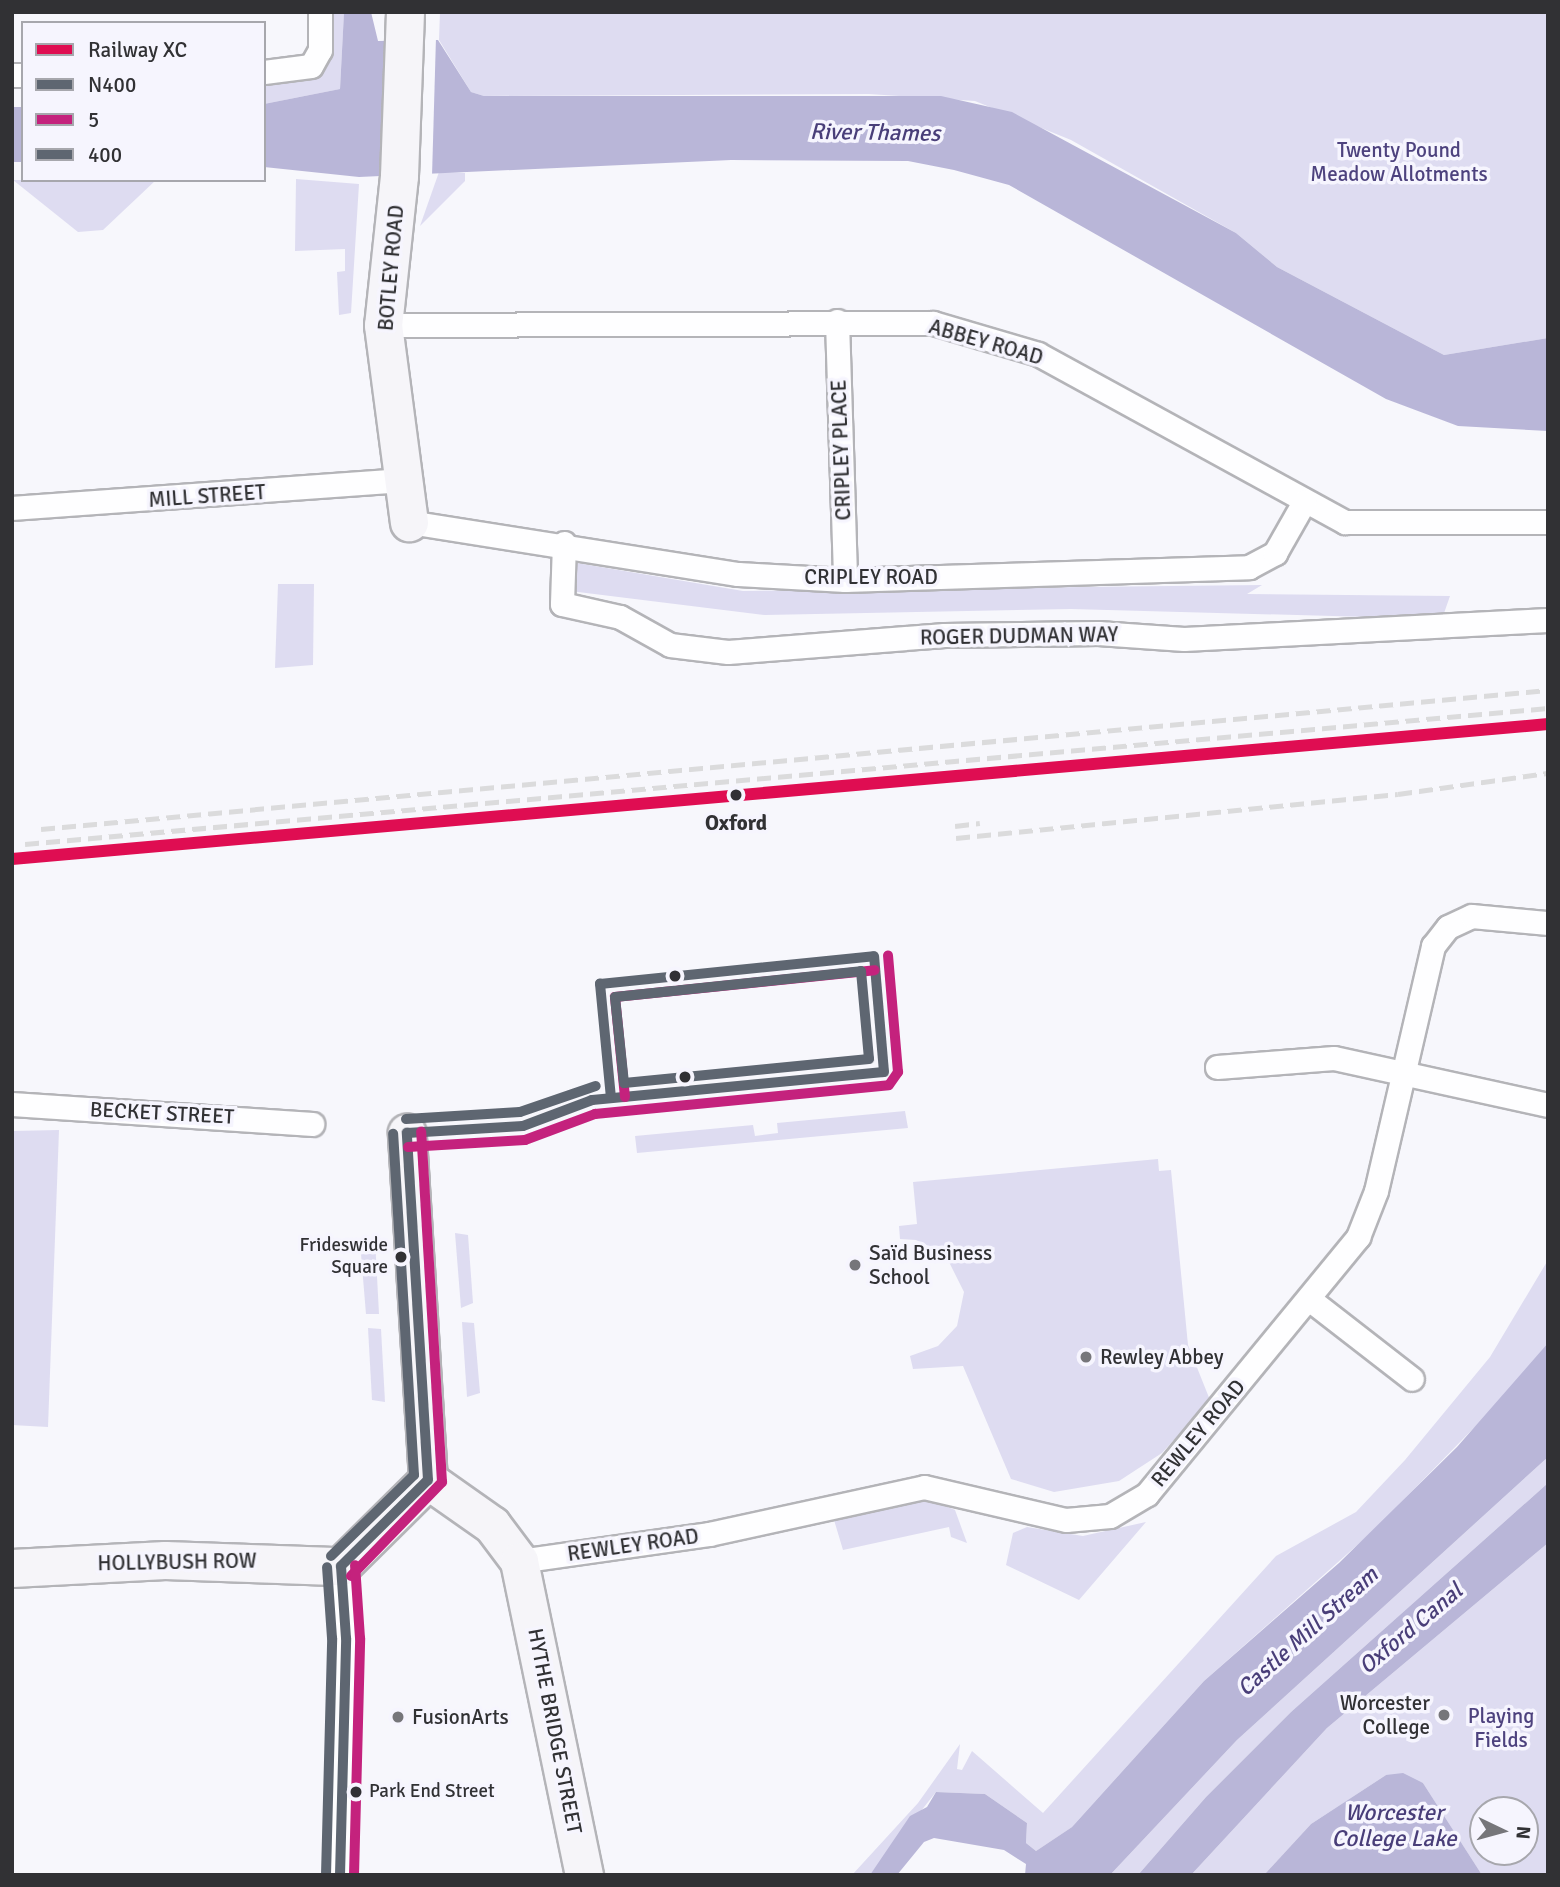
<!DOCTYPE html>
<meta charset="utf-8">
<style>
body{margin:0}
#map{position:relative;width:1560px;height:1887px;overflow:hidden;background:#f7f7fc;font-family:Signika,sans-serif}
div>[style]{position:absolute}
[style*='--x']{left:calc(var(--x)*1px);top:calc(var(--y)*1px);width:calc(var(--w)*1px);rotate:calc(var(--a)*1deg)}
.green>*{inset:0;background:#dedcf1}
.water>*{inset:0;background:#b9b6d8}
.pier>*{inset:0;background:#f7f7fc}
.roads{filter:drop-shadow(2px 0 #b4b4b8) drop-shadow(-2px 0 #b4b4b8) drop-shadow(0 2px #b4b4b8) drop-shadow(0 -2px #b4b4b8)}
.minor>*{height:23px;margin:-11.5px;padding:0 11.5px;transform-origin:11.5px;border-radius:11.5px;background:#fefeff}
.primary>*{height:37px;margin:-18.5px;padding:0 18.5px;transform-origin:18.5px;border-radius:18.5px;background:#f6f5f9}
.rail>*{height:5px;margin-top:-2.5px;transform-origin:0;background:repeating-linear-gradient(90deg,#dbdbdc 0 14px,transparent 0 21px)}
.bus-1>*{height:10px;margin:-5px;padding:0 5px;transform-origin:5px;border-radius:5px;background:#5e6671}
.bus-2>*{height:10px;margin:-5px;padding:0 5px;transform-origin:5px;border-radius:5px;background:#c4227d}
.bus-3>*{height:10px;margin:-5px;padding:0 5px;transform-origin:5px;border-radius:5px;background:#5e6671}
.rail-1>*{height:12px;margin:-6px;padding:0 6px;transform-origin:6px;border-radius:6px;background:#df0d52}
.dots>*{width:19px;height:19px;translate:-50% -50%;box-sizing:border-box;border:4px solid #f6f5fe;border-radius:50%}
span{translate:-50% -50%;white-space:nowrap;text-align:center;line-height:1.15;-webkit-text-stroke:7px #f6f5fe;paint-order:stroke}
.bus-label{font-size:19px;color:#313134}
.right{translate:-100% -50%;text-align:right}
.left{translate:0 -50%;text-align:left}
.park-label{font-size:21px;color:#4d427e}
.street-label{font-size:21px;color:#313134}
.stop-label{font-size:21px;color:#313134;font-weight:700}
.poi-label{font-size:21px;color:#313134}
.water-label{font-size:23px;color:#493e79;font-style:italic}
.frame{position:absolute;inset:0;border:14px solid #313134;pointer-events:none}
.legend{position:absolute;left:21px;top:21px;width:245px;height:161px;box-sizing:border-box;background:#f6f5fe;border:2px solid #a7a7ad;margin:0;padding:9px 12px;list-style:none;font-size:21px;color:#313134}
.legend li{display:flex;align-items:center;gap:14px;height:35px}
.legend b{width:35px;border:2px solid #a7a7ad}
.north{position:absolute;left:1469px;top:1796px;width:70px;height:70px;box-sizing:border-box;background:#f6f5fe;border:2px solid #a7a7ad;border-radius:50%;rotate:95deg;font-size:19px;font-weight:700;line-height:28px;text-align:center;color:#313134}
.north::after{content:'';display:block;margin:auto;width:24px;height:32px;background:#76767a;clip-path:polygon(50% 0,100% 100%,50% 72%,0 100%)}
</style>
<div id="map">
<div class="green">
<i style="clip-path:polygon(325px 12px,344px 12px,340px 89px,264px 104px,264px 78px,304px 77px)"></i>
<i style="clip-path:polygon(440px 12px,1548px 12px,1548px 338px,1444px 355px,1277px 267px,1236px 233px,1071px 140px,975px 101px,869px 94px,484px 96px,471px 92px,439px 40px)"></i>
<i style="clip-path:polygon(439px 172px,465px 173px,465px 181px,420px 226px)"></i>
<i style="clip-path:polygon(296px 179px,359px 184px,351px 313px,339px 315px,337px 272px,345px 271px,345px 249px,295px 251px)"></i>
<i style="clip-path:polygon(13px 180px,156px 180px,103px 230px,78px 232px)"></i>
<i style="clip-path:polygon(577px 563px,743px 591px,1262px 585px,1247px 594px,1450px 596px,1442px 619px,1071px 609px,765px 615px,570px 591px)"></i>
<i style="clip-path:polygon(278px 584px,314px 584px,313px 665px,275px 668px)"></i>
<i style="clip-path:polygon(905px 1111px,908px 1128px,637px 1153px,635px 1136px,753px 1125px,755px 1136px,778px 1133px,777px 1123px)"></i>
<i style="clip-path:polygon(59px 1130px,48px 1427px,12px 1425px,12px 1131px)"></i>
<i style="clip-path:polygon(1158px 1159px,1159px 1171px,1171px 1170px,1188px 1345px,1210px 1400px,1162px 1453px,1119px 1481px,1054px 1492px,1011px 1479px,963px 1366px,913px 1369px,910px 1356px,938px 1346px,957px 1326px,964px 1292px,945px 1254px,916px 1240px,900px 1239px,899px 1226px,917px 1224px,913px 1182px)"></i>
<i style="clip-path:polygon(455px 1233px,468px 1235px,473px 1303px,461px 1308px)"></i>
<i style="clip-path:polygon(375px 1239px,379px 1314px,366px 1314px,360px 1242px)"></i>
<i style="clip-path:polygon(1548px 1260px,1548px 1343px,1505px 1396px,1373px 1531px,1204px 1681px,1072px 1827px,1036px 1851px,1026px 1843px,1027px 1823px,985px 1794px,936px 1792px,871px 1874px,852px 1875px,918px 1803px,960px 1744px,957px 1769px,962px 1770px,972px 1751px,1043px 1813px,1276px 1556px,1356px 1512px,1405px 1460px,1490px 1357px)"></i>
<i style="clip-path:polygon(462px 1322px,474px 1323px,480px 1393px,467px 1397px)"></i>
<i style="clip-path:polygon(368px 1328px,381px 1329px,385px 1402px,372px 1400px)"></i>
<i style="clip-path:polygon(1548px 1457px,1548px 1483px,1291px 1712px,1206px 1797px,1138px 1875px,1110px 1875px,1237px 1740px)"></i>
<i style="clip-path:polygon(928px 1499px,955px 1510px,967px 1543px,951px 1537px,949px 1527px,843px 1550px,834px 1520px)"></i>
<i style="clip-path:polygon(1146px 1522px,1079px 1600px,1006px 1565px,1013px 1533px,1027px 1527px,1083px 1536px)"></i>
<i style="clip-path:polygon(evenodd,1548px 1543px,1548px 1875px,1482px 1875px,1423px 1783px,1386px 1775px,1311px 1824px,1264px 1875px,1191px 1875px,1327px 1728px,1548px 1543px,1483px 1810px,1525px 1810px,1525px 1852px,1483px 1852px,1483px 1810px)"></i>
</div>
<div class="water">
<i style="clip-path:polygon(344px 12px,371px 12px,378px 41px,438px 40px,471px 92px,484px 96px,941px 96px,1012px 112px,1236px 233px,1277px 267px,1444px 355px,1548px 338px,1548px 431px,1458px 426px,1386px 399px,1009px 185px,954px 170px,908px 161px,731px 160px,359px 177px,264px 167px,264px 104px,340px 89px)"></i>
<i style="clip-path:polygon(12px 107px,23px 107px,23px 162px,12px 162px)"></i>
<i style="clip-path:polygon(1548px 1343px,1548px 1457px,1237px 1740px,1110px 1875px,1025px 1875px,1026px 1864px,1004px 1850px,934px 1838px,924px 1842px,897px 1875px,870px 1875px,910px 1816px,927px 1807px,936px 1792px,985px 1794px,1027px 1823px,1026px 1843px,1036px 1851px,1072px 1827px,1204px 1681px,1339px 1563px,1457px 1447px)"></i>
<i style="clip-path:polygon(1548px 1483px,1548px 1543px,1327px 1728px,1191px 1875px,1138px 1875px,1206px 1797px,1291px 1712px)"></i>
<i style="clip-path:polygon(1403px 1773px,1423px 1783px,1482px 1875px,1264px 1875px,1311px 1824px,1386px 1775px)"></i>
</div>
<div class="pier">
<i style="clip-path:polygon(386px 37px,436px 37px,432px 176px,382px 176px)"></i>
</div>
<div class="roads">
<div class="minor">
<i style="--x:264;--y:72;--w:47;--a:-7.3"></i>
<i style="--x:311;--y:66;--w:18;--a:-61"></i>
<i style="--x:320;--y:50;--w:38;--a:-90"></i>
<i style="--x:12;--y:75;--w:11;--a:0"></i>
<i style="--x:837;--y:321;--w:259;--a:88.2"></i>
<i style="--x:383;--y:325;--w:550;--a:-0.21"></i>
<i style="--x:933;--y:323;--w:109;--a:16.4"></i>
<i style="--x:1038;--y:354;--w:350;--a:28.7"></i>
<i style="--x:1345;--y:522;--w:203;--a:0"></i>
<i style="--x:12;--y:508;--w:391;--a:-4.1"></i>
<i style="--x:409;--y:522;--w:333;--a:9"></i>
<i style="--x:738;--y:574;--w:107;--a:3.2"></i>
<i style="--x:845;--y:580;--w:404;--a:-1.8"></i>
<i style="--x:1249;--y:567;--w:30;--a:-28"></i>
<i style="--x:1275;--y:553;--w:59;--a:-60.4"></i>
<i style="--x:564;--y:543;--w:61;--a:91.9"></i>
<i style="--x:562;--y:604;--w:59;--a:12.6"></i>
<i style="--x:620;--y:617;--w:57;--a:29.2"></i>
<i style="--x:670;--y:645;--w:58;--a:6.9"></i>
<i style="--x:728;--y:652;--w:217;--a:-4.5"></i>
<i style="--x:944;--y:635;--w:154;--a:-0.7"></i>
<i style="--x:1098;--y:633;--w:86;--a:4"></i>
<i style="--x:1184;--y:639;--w:364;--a:-3"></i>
<i style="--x:1217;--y:1067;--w:117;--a:-4.4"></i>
<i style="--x:1334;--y:1058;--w:218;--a:12.4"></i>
<i style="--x:12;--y:1104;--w:301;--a:3.8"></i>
<i style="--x:1309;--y:1299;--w:130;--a:37.8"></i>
<i style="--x:519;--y:1561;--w:192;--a:-8.1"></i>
<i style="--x:709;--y:1534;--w:220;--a:-12.3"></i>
<i style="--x:924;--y:1487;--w:146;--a:13.1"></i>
<i style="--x:1066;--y:1520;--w:44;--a:-5.2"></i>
<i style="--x:1110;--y:1516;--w:43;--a:-30.7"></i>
<i style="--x:1147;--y:1494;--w:333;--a:-50.6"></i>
<i style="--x:1358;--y:1237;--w:49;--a:-68.6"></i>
<i style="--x:1376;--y:1191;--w:252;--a:-76.9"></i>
<i style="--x:1433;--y:946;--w:24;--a:-52"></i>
<i style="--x:1448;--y:927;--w:26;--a:-25"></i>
<i style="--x:1472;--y:916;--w:76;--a:5.3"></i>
<i style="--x:340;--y:1875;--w:237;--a:-88.5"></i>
<i style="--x:346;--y:1638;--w:72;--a:-94"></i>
</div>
<div class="primary">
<i style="--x:405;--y:12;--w:164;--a:92.1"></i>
<i style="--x:399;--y:176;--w:150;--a:96.1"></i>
<i style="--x:383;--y:325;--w:199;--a:82.5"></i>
<i style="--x:428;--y:1480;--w:78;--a:35.1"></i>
<i style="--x:492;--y:1525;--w:45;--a:53.1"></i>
<i style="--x:519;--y:1561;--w:321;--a:78.3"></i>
<i style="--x:12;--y:1568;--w:153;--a:-3"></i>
<i style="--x:165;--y:1560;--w:176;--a:2"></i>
<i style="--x:341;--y:1566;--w:122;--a:-44.7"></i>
<i style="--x:428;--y:1480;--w:348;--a:-93.5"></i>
</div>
</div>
<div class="rail">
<i style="--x:955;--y:826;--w:25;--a:-7"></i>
<i style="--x:41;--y:829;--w:1513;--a:-5.27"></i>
<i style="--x:956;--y:838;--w:444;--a:-5.7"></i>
<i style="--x:1398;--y:794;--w:151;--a:-8"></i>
<i style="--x:25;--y:844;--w:1529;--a:-5.1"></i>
</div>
<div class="bus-1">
<i style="--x:611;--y:1098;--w:115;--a:-95.5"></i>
<i style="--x:600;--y:984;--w:275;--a:-5.8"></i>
<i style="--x:407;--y:1133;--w:116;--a:-3.5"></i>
<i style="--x:523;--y:1126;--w:74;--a:-20.6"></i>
<i style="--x:592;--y:1100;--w:293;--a:-5.5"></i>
<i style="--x:884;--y:1072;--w:116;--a:-94.9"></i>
<i style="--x:341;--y:1566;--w:122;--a:-44.7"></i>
<i style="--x:428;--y:1480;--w:348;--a:-93.5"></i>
<i style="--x:340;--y:1875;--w:237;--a:-88.5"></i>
<i style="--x:346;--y:1638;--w:72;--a:-94"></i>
</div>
<div class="bus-2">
<i style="--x:625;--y:1097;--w:100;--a:-95.7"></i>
<i style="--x:615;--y:997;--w:261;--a:-5.9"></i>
<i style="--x:408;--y:1147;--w:117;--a:-3.4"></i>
<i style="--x:525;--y:1140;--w:75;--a:-20.4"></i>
<i style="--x:595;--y:1114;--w:295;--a:-5.6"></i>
<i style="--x:889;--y:1085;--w:16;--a:-55"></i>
<i style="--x:898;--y:1072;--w:117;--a:-94.9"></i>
<i style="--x:351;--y:1576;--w:131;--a:-45.9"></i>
<i style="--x:442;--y:1482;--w:351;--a:-93.4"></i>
<i style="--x:354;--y:1875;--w:237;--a:-88.5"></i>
<i style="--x:360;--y:1638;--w:73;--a:-93.9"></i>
</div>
<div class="bus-3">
<i style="--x:861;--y:971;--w:88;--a:84.8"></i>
<i style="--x:869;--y:1059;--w:246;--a:174.4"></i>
<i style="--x:624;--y:1083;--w:86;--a:-96"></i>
<i style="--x:615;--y:997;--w:247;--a:-6"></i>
<i style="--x:406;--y:1119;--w:114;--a:-3.5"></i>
<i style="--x:520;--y:1112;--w:80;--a:-18.9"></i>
<i style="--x:331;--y:1556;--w:116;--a:-44.3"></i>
<i style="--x:414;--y:1475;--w:342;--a:-93.5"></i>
<i style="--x:326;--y:1875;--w:237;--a:-88.5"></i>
<i style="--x:332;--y:1638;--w:71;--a:-94"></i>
</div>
<div class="rail-1">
<i style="--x:12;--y:859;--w:1542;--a:-5.02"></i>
</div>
<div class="dots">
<i style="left:736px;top:795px;background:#313134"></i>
<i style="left:675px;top:976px;background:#313134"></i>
<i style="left:685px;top:1077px;background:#313134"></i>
<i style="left:401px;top:1257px;background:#313134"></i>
<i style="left:855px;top:1265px;background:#76767a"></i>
<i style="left:1086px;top:1357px;background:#76767a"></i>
<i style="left:1444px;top:1715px;background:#76767a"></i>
<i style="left:398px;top:1717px;background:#76767a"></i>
<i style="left:356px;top:1792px;background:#313134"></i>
</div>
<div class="bus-label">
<span class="right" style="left:388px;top:1257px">Frideswide<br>Square</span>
<span class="left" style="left:369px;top:1792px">Park End Street</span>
</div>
<div class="park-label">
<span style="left:1399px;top:162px">Twenty Pound<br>Meadow Allotments</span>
<span style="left:1501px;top:1728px">Playing<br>Fields</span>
</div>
<div class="street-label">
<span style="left:391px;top:268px;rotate:-85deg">BOTLEY ROAD</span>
<span style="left:986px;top:342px;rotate:16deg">ABBEY ROAD</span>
<span style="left:841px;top:450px;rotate:-92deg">CRIPLEY PLACE</span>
<span style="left:207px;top:496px;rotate:-4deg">MILL STREET</span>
<span style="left:871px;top:577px">CRIPLEY ROAD</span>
<span style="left:1019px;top:636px;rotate:-1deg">ROGER DUDMAN WAY</span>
<span style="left:162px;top:1113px;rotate:3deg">BECKET STREET</span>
<span style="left:1198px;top:1433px;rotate:-50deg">REWLEY ROAD</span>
<span style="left:633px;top:1545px;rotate:-8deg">REWLEY ROAD</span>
<span style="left:177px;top:1562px;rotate:-1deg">HOLLYBUSH ROW</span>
<span style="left:555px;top:1731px;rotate:79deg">HYTHE BRIDGE STREET</span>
</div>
<div class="stop-label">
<span style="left:736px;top:823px">Oxford</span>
</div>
<div class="poi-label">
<span class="left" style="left:869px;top:1265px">Saïd Business<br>School</span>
<span class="left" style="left:1100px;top:1357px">Rewley Abbey</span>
<span class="right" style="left:1430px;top:1715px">Worcester<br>College</span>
<span class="left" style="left:412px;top:1717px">FusionArts</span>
</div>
<div class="water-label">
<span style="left:875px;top:133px;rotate:1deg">River Thames</span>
<span style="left:1411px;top:1629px;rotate:-40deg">Oxford Canal</span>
<span style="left:1308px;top:1632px;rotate:-42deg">Castle Mill Stream</span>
<span style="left:1394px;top:1826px">Worcester<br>College Lake</span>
</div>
<div class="frame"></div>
<ul class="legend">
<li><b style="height:9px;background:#df0d52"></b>Railway XC</li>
<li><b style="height:9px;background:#5e6671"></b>N400</li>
<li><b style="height:9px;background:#c4227d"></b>5</li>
<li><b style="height:9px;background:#5e6671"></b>400</li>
</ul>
<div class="north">N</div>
</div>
